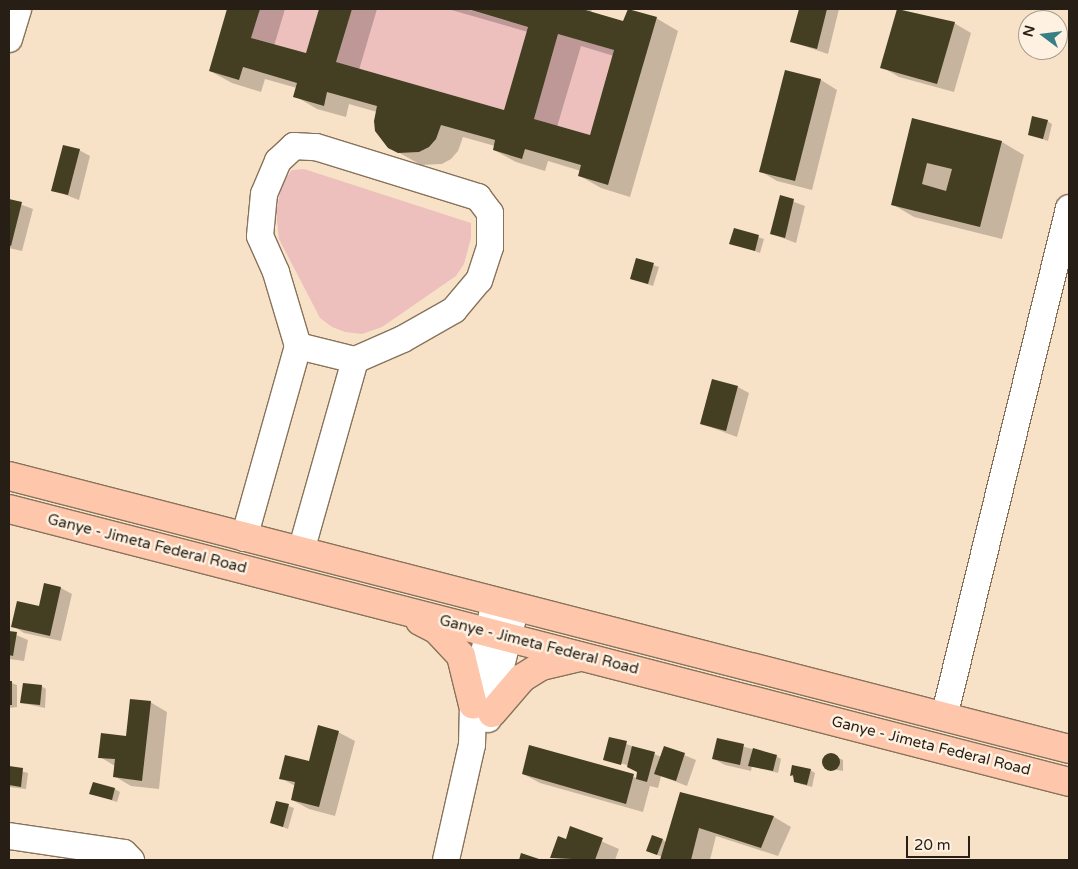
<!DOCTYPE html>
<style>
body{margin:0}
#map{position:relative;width:1078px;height:869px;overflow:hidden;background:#f8e2c7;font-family:"Varela Round",sans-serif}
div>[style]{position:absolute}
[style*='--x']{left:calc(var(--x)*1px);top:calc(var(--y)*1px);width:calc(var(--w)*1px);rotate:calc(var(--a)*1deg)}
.green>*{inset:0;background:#edbfbd}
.shadow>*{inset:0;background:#0003}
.building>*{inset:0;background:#443e23}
.round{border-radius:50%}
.roads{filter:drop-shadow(1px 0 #87735b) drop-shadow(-1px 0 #87735b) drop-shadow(0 1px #87735b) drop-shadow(0 -1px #87735b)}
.minor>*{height:26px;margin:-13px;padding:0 13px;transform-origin:13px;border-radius:13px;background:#fff}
.major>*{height:28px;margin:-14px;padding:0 14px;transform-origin:14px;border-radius:14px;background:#fec7ab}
span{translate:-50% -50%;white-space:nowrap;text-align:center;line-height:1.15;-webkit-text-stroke:5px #fef1e1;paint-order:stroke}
.street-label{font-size:15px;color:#271f15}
.frame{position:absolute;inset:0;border:10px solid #271f15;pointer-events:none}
.north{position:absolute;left:1018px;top:10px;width:50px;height:50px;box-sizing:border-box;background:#fef1e1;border:1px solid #a89d8f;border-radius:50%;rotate:285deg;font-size:14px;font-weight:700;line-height:20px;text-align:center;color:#271f15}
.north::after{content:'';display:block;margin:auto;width:18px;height:22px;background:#377f85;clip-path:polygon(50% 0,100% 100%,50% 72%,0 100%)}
.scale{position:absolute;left:906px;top:836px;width:64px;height:22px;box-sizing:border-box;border:2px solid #271f15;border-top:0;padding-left:6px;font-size:15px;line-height:18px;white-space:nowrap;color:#271f15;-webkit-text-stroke:4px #fef1e1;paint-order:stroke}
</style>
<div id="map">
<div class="green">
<i style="clip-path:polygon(260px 9px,319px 9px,306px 53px,251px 38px)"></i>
<i style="clip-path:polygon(352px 9px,466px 9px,528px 27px,504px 110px,336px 62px)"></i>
<i style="clip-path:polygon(558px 34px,614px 50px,590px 135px,534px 119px)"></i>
<i style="clip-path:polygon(304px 169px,471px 223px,471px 238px,464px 264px,456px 276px,382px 327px,362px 334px,345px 332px,332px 327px,320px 318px,279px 239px,276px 212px,282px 183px,292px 170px)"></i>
</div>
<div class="shadow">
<i style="clip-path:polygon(evenodd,228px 9px,285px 9px,274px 46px,307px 55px,320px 9px,377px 9px,359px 70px,505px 112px,528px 32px,448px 9px,592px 9px,591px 13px,624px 22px,628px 10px,656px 18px,678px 31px,630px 197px,601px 188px,580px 176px,581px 171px,548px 161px,545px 171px,516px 162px,494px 150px,495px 146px,463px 137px,458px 151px,451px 159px,442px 164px,421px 165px,389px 147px,377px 112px,349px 104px,346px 117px,317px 109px,295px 96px,297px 88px,265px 79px,261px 92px,232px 83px,210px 71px,228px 9px,581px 46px,614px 56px,591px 137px,557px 127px,581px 46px)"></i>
<i style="clip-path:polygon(800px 9px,839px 9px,828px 54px,792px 42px)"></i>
<i style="clip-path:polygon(898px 9px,954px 23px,971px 33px,954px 92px,899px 77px,882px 67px)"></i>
<i style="clip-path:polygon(786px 71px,821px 80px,837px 90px,812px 190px,777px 181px,760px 171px)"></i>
<i style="clip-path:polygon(913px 120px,1002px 142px,1024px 155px,1002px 239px,914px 217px,892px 204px)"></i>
<i style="clip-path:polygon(1047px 121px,1052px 124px,1048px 141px,1030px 135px)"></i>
<i style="clip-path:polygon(79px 150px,90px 156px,79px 200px,53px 190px)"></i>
<i style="clip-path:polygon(781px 197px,805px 206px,796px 243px,772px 234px)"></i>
<i style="clip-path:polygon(9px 200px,33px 209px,22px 251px,9px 248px)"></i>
<i style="clip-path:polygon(734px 230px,764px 239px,760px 253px,731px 243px)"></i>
<i style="clip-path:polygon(637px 260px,659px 267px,653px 286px,631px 279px)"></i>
<i style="clip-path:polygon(738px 387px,749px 393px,737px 437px,702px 424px)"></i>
<i style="clip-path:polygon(61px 588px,72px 594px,61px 641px,24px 633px,13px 626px)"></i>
<i style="clip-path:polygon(9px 632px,28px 640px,24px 661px,9px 659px)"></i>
<i style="clip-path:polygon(9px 682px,17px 685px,17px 707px,9px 708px)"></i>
<i style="clip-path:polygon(41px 686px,46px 689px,45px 708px,22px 703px)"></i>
<i style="clip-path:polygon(150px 702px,167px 712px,159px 789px,131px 786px,114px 776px,115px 766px,100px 757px,127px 738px)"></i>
<i style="clip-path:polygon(338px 732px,355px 741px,335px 816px,309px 809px,292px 800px,295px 786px,281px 778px,310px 763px)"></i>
<i style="clip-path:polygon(610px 738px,662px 757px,665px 747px,696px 760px,687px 786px,661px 776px,658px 788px,650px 786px,643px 812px,540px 783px,523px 774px,530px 747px,637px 778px,639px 772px,627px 765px,604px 759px)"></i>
<i style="clip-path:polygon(718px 739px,776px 756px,781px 759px,778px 773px,752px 766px,751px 771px,725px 765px,714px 759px)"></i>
<i style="clip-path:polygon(830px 754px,843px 760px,843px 771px,826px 768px,826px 756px)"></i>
<i style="clip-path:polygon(9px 768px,28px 773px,26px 789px,9px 787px)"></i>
<i style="clip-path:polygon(810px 770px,815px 773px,812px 787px,800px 784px,791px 775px)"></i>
<i style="clip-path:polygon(115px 789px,120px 792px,117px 802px,91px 794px)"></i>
<i style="clip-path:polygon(681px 793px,774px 817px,791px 827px,778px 856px,716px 836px,710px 860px,661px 860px,662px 857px,653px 853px,663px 840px,666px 842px)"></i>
<i style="clip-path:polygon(277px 802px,294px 808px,288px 829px,272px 823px)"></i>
<i style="clip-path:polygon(571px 828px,619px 849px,615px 860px,552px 858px,566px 840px)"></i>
</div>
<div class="building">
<i style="clip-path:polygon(evenodd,227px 9px,260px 9px,251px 38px,306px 53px,319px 9px,352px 9px,336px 62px,504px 110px,528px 27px,468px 9px,582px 9px,623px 21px,628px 9px,657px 17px,608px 185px,578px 176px,581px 165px,525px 149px,522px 159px,493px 150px,495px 140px,441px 125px,436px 139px,429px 147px,419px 152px,398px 153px,388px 148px,375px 131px,374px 121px,377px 106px,327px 92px,324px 106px,293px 97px,297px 83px,243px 67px,239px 80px,209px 71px,227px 9px,558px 34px,614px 50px,590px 135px,534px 119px,558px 34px)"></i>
<i style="clip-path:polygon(799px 9px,827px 9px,817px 49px,790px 42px)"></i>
<i style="clip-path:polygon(897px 9px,955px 22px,937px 84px,880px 68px)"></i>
<i style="clip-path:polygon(785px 70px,821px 79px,795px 181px,759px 172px)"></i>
<i style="clip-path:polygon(1032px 116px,1048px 120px,1043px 139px,1028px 135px)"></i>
<i style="clip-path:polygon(evenodd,912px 118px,1002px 141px,980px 227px,891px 205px,912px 118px,927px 163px,952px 169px,946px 191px,922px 184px,927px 163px)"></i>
<i style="clip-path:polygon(63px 145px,80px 149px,68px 195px,51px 191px)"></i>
<i style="clip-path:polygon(780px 195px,794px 199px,785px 238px,770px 234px)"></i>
<i style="clip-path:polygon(9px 199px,22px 202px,11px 246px,9px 245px)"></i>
<i style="clip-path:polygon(734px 228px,759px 235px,755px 251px,729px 244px)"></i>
<i style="clip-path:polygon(636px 258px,654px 263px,648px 284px,630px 279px)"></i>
<i style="clip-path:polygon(712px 379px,738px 386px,726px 431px,700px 424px)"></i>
<i style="clip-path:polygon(44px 583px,61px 587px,50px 636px,11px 627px,17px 601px,39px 606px)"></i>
<i style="clip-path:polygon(9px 631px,17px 632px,13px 656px,9px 655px)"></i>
<i style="clip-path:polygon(9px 681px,12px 681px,12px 705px,9px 705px)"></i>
<i style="clip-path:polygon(23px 683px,42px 685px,40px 705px,20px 703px)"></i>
<i style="clip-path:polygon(130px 699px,151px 701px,142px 781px,113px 777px,115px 759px,98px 758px,101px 733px,126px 736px)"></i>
<i style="clip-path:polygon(318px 725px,339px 731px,319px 807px,291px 800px,295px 782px,279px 779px,285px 755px,309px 761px)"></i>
<i style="clip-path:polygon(609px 737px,627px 741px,621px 765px,603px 760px)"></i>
<i style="clip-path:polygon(717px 738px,744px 744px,740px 765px,712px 759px)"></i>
<i style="clip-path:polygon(529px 745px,634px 774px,626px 804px,522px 774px)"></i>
<i style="clip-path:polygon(632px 746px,655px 752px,647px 782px,636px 779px,637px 772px,627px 767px)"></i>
<i style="clip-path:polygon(664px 746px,685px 753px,676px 781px,654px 774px)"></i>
<i style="clip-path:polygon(753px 748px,777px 755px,773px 771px,748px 766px)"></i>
<i class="round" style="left:822px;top:753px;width:18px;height:18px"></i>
<i style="clip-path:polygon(792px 765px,811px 769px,807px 785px,794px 782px,793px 775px,790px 776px)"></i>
<i style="clip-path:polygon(9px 766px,23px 768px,21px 787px,9px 785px)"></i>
<i style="clip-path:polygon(93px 782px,115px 788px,112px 800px,89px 794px)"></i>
<i style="clip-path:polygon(680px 792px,774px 816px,761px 848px,699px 828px,691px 860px,660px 860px)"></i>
<i style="clip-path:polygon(276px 801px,289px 804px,283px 827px,270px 823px)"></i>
<i style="clip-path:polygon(570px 826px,603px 838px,595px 860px,550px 858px,558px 836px,566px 839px)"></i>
<i style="clip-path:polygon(652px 835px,663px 839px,657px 855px,646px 851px)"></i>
<i style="clip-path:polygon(521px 853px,539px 859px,538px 860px,519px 860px)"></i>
</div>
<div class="roads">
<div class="minor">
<i style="--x:9;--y:39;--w:31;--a:-73"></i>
<i style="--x:294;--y:146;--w:22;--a:3"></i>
<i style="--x:316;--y:147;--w:170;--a:17.2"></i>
<i style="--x:478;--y:197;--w:20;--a:53"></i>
<i style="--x:490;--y:213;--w:34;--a:90"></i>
<i style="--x:490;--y:247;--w:35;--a:108"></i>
<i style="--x:479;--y:280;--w:39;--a:130"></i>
<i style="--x:454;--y:310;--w:59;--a:150.4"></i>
<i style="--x:403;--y:339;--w:52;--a:156.4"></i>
<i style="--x:355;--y:360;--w:59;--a:-166.2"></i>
<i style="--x:298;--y:346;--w:77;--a:-106.6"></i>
<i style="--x:276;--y:272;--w:39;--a:-114"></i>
<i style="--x:260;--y:236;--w:42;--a:-84.6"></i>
<i style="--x:264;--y:194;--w:36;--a:-67"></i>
<i style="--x:278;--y:161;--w:22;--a:-43"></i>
<i style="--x:244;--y:538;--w:199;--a:-74.3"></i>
<i style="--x:301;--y:551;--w:198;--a:-74.2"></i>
<i style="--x:944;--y:717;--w:524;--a:-76.2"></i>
<i style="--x:488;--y:719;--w:116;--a:-76.1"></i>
<i style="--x:9;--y:836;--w:116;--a:8.4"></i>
<i style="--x:124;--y:853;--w:10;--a:45"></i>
<i style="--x:446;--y:860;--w:118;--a:-77.3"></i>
<i style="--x:472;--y:745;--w:40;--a:-88.6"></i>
<i style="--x:473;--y:705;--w:106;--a:-78.1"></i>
</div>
<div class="major">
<i style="--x:9;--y:476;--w:1095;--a:14.44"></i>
<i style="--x:9;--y:509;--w:1095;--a:14.44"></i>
<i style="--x:420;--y:621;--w:18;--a:27"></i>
<i style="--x:436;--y:629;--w:37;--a:47"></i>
<i style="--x:461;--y:656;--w:50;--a:76.2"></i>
<i style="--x:492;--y:713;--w:46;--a:-49.4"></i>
<i style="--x:522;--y:678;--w:22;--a:-32"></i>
<i style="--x:541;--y:666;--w:37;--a:-13"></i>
</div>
</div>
<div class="street-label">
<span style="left:147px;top:544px;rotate:14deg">Ganye - Jimeta Federal Road</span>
<span style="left:539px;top:645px;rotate:14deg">Ganye - Jimeta Federal Road</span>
<span style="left:931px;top:746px;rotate:14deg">Ganye - Jimeta Federal Road</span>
</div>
<div class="frame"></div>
<div class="north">N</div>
<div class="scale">20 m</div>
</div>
